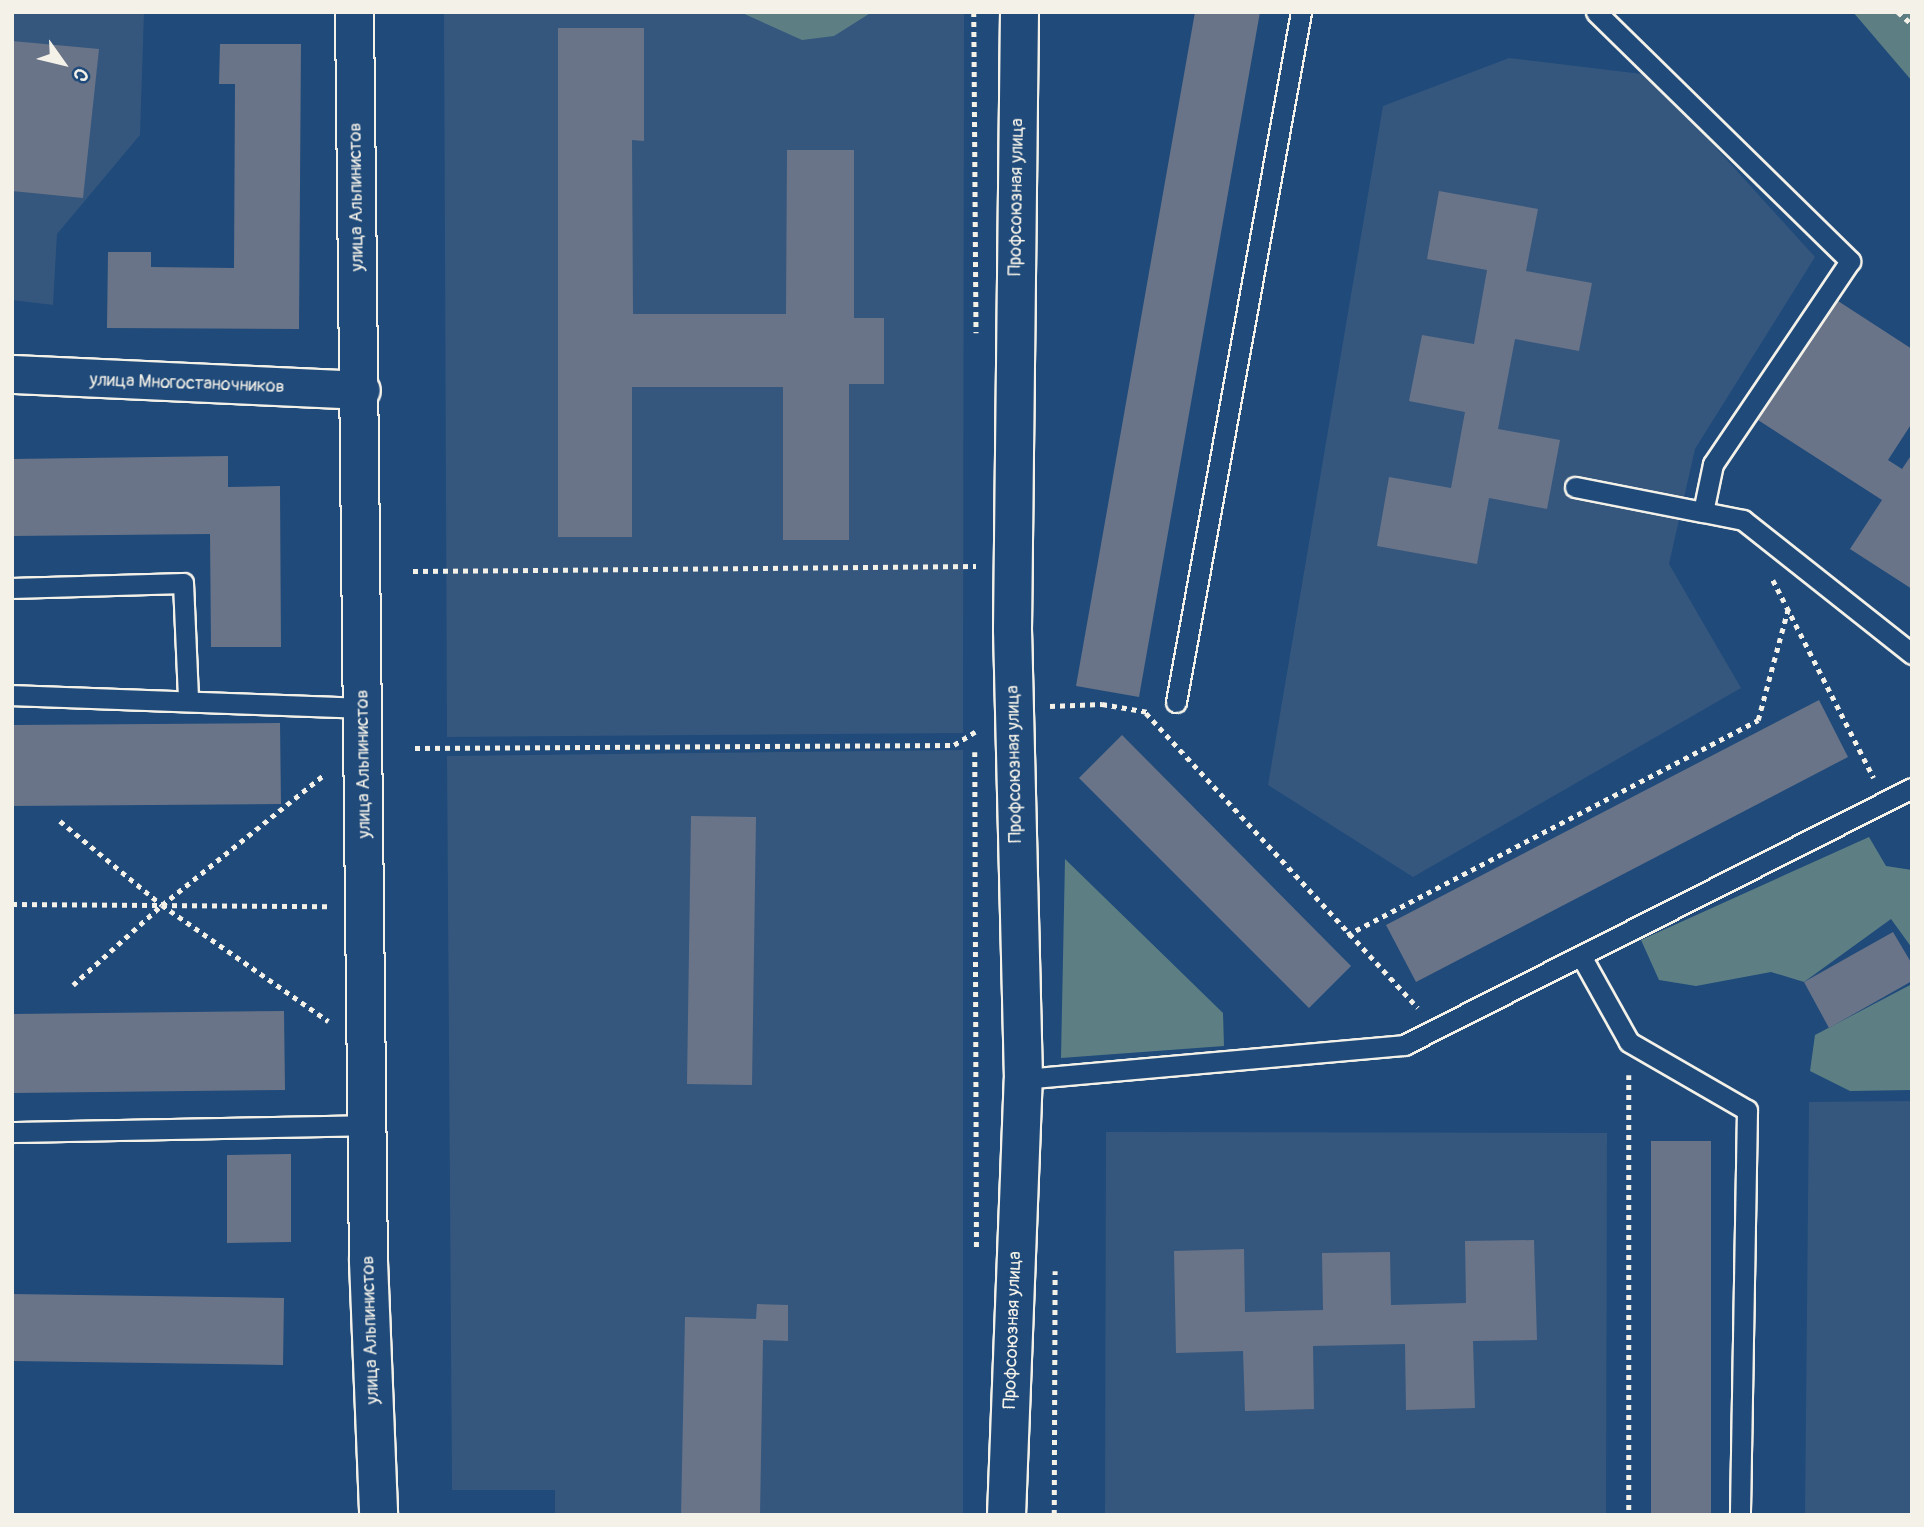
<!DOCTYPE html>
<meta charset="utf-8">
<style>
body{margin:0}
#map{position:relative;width:1924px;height:1527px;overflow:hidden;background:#1f4a7a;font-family:Pangolin,sans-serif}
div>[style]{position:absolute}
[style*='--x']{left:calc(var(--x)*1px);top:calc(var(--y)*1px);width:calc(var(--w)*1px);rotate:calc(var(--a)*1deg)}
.built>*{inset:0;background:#35577e}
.green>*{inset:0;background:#5d7f84}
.building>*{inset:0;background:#697488}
.path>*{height:4.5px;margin-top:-2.25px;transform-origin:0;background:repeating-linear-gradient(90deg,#f4f1e8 0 5px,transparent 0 10px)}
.roads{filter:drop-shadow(2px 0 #f4f1e8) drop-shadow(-2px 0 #f4f1e8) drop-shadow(0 2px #f4f1e8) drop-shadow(0 -2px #f4f1e8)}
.lane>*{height:19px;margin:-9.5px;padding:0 9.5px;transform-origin:9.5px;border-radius:9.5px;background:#1f4a7a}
.street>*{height:37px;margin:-18.5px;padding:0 18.5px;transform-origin:18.5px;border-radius:18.5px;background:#1f4a7a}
span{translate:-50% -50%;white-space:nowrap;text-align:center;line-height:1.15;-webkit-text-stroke:5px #1f4a7a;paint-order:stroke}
.street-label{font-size:18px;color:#f4f1e8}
.frame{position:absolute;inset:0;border:14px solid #f4f1e8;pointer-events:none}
.north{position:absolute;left:28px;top:28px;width:70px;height:70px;-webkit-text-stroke:5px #1f4a7a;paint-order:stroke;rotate:124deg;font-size:19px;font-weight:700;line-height:28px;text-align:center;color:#f4f1e8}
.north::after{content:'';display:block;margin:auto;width:24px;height:32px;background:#f4f1e8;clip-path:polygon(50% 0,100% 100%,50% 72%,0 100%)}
</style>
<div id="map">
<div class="built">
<i style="clip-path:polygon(12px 12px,144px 12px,140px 135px,57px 234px,53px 305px,12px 300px)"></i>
<i style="clip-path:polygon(444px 12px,964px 12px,963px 733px,447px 737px)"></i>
<i style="clip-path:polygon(1509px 58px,1650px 75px,1815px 257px,1695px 449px,1669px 564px,1741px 688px,1413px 877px,1268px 785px,1383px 106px)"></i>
<i style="clip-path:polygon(963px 750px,963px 1515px,555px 1515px,555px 1490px,452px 1490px,447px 756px)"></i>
<i style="clip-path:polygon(1912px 1101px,1912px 1515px,1805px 1515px,1809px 1102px)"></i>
<i style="clip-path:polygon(1106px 1132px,1607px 1133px,1606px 1515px,1105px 1515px)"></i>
</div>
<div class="green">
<i style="clip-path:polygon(740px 12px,791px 14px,872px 12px,834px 36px,802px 40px)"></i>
<i style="clip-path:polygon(1853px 12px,1912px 12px,1912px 81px)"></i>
<i style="clip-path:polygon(1869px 837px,1886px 866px,1912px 870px,1912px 948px,1891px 919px,1804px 982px,1771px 972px,1696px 986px,1659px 980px,1641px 940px)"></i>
<i style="clip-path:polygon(1065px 859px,1223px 1013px,1224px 1046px,1061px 1058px)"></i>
<i style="clip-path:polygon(1912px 984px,1912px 1090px,1850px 1091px,1810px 1071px,1815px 1035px)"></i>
</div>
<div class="building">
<i style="clip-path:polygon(1195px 12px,1260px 12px,1139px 697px,1076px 686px)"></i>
<i style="clip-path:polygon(558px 28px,644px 28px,644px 141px,632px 140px,633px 314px,786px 314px,787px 150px,854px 150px,854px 318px,884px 318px,884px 384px,849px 384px,849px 540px,783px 540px,783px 387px,632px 387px,632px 537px,558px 537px)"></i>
<i style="clip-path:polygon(12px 41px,99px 49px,83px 198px,12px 191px)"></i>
<i style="clip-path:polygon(220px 44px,301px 44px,299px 329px,107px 328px,108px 252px,151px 252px,151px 267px,234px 268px,235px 84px,219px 84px)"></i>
<i style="clip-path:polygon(1439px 191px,1538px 209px,1526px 271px,1592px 283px,1579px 351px,1515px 339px,1498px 429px,1560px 440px,1547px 509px,1489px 498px,1477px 564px,1377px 546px,1389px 477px,1451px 488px,1465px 412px,1409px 401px,1422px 335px,1474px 344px,1487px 270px,1427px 259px)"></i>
<i style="clip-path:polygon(1838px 301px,1912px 349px,1912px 423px,1888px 460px,1902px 469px,1912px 454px,1912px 589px,1850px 549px,1882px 500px,1758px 420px)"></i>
<i style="clip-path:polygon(228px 456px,228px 487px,280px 486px,281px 647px,211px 647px,210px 534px,12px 536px,12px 459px)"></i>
<i style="clip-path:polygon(1819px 700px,1848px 757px,1416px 982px,1386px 925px)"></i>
<i style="clip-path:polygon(280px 723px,281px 804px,12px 806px,12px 725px)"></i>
<i style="clip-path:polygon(1122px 735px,1351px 966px,1309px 1008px,1079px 778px)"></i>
<i style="clip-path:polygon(691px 816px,756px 817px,752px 1085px,687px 1084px)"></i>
<i style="clip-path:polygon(1893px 932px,1912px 964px,1912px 981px,1829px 1028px,1804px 982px)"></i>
<i style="clip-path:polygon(284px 1011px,285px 1090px,12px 1093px,12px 1014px)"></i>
<i style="clip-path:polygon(1651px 1141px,1711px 1141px,1711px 1515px,1651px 1515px)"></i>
<i style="clip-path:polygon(291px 1154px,291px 1242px,227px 1243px,227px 1155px)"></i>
<i style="clip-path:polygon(1534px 1240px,1537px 1340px,1473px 1341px,1475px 1408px,1406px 1410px,1405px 1344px,1313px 1346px,1314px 1409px,1245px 1411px,1243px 1351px,1176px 1353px,1174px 1251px,1244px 1249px,1245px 1312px,1323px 1310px,1322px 1253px,1390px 1252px,1391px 1305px,1466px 1303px,1465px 1241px)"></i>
<i style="clip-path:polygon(12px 1294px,284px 1298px,283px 1365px,12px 1361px)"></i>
<i style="clip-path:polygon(757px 1304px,788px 1305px,788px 1341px,763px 1340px,760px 1515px,681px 1515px,685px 1317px,756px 1319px)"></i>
</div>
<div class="path">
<i style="--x:974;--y:12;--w:321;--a:89.6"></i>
<i style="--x:1898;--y:12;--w:18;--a:41"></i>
<i style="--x:413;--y:571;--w:563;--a:-0.51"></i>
<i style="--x:1773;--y:580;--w:222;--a:63"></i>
<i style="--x:1050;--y:706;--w:52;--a:-2.2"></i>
<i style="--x:1102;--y:704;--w:47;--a:9.9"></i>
<i style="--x:1146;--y:713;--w:401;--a:47.3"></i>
<i style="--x:415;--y:748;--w:539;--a:-0.32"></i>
<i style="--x:954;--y:745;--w:25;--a:-32"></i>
<i style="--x:975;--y:752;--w:498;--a:89.8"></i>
<i style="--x:60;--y:821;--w:132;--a:39.5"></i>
<i style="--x:162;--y:905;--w:203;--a:34.9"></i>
<i style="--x:12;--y:904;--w:315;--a:0.4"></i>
<i style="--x:1347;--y:935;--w:464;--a:-27.6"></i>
<i style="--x:1758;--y:720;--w:115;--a:-74.9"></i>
<i style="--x:73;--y:985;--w:120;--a:-42"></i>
<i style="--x:162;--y:905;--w:209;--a:-38.8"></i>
<i style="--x:1629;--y:1075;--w:440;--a:90"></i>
<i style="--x:1054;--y:1515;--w:244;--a:-89.8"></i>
</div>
<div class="roads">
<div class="lane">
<i style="--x:1596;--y:12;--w:356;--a:44.4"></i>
<i style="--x:1850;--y:261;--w:245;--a:124"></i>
<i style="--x:1713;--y:464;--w:49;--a:101.8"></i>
<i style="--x:1703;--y:512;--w:41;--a:11.3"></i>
<i style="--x:1743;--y:520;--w:216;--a:38.4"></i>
<i style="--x:1575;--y:487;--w:130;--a:11.1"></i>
<i style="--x:12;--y:588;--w:171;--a:-1.7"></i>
<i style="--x:183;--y:583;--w:115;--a:87.5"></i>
<i style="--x:12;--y:695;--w:351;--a:2.1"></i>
<i style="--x:1176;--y:702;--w:701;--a:-79.73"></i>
<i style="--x:1581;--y:956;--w:98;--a:60.8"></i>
<i style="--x:1629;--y:1042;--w:136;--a:30"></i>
<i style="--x:1747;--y:1110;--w:405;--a:91"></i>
<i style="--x:1023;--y:1079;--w:383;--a:-5.1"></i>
<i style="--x:1404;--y:1045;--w:569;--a:-26.84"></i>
<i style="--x:12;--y:1132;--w:355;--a:-1.1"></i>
</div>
<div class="street">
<i style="--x:354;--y:12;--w:1249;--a:89.36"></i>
<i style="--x:368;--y:1261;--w:254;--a:87.7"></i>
<i style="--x:12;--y:374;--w:349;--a:2.6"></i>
<i style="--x:1006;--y:1515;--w:436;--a:-87.8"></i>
<i style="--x:1023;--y:1079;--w:450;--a:-91.4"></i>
<i style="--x:1012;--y:629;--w:617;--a:-89.35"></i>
</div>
</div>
<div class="street-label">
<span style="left:357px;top:197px;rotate:-91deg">улица Альпинистов</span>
<span style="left:1017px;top:197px;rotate:-89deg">Профсоюзная улица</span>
<span style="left:187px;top:384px;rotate:2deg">улица Многостаночников</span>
<span style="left:364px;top:764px;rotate:-91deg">улица Альпинистов</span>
<span style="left:1015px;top:764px;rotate:-91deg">Профсоюзная улица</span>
<span style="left:371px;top:1330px;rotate:-92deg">улица Альпинистов</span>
<span style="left:1013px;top:1330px;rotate:-88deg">Профсоюзная улица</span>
</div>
<div class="frame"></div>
<div class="north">С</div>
</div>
